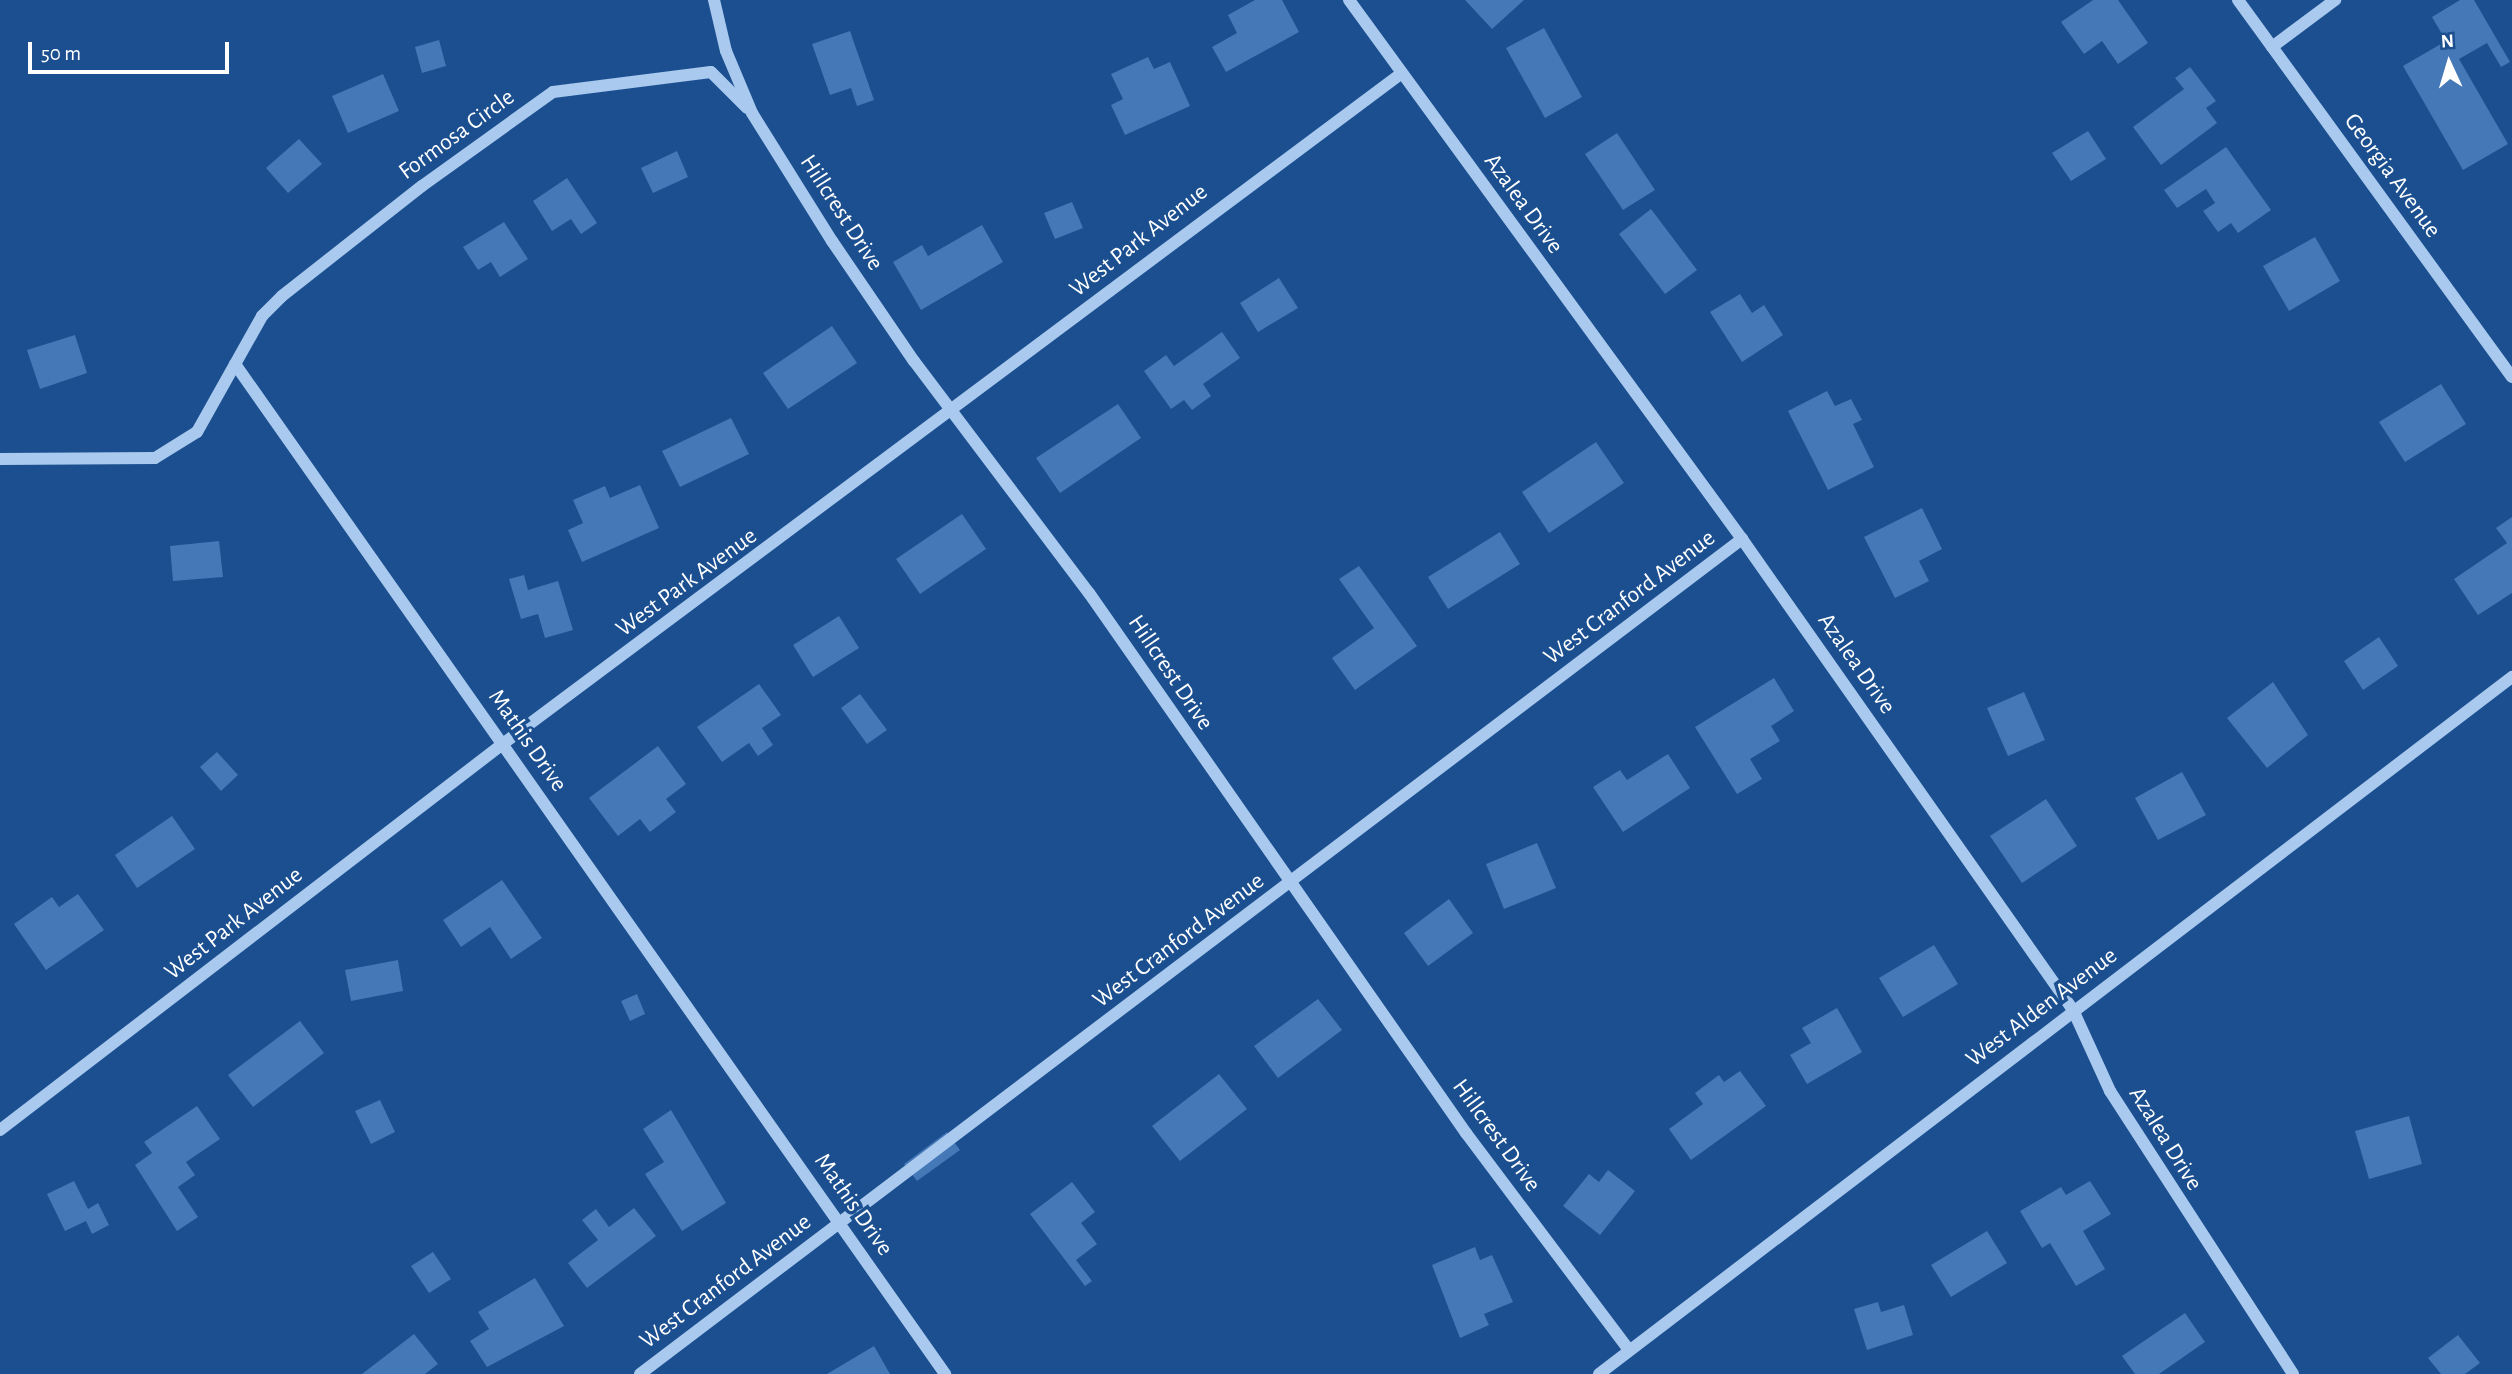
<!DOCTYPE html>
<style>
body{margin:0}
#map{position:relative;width:2512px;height:1374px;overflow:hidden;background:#1b4f8f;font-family:"Alegreya Sans",sans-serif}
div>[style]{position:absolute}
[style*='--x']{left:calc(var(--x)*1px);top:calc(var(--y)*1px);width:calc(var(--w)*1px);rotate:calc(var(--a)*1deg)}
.building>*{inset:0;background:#4478b7}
.minor>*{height:12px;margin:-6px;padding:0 6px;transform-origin:6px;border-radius:6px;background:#a9c9ee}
span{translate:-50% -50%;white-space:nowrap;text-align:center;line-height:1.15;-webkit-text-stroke:7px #1b4f8f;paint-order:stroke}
.street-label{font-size:24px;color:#fff}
.north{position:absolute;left:2414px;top:28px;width:70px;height:70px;-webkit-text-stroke:5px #1b4f8f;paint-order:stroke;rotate:356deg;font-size:19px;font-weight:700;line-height:28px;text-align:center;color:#fff}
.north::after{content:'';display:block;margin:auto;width:24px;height:32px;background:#fff;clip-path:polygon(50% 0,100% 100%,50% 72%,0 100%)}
.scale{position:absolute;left:28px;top:42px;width:201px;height:32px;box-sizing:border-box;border:4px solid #fff;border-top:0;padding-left:9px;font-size:21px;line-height:24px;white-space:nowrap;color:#fff;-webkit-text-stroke:5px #1b4f8f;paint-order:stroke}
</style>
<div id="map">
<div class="building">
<i style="clip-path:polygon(1255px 0,1282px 0,1299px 32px,1226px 72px,1212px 47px,1237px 33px,1228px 15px)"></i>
<i style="clip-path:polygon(1465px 0,1524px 0,1492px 29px)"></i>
<i style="clip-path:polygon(2093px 0,2118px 0,2148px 43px,2118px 64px,2102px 41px,2084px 54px,2061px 22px)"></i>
<i style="clip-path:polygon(2460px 0,2474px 0,2510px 62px,2501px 67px,2487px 43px,2459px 59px,2508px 144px,2463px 170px,2403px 66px,2446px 41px,2432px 17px)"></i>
<i style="clip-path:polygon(1544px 28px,1582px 97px,1545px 118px,1506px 48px)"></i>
<i style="clip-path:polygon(850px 31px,874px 100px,857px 106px,851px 88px,830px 95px,812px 44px)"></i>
<i style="clip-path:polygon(439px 40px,446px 66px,422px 73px,415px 47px)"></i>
<i style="clip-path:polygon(1148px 57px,1154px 69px,1170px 62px,1190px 106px,1125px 135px,1111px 105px,1123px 99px,1111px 74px)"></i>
<i style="clip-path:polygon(2190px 67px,2216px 101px,2206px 108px,2217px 123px,2161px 165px,2133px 127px,2184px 89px,2175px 78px)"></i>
<i style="clip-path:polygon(383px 74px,399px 111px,348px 133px,332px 96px)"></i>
<i style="clip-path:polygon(2088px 131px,2106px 159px,2071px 181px,2052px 153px)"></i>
<i style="clip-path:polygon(1617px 133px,1655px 190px,1623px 210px,1585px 154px)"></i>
<i style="clip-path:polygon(299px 139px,322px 164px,288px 193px,266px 168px)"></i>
<i style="clip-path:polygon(2226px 147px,2271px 210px,2238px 233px,2231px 223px,2218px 232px,2203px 211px,2215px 203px,2206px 189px,2177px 208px,2164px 190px)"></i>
<i style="clip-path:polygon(677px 151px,688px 177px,653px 193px,641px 168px)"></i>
<i style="clip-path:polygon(567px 178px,597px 223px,581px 234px,571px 219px,552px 231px,533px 201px)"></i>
<i style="clip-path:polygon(1072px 202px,1083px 228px,1055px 239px,1044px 213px)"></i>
<i style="clip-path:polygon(1651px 209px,1697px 270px,1665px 294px,1619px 234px)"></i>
<i style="clip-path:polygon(504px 222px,528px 259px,500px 277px,491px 262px,478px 270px,463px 247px)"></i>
<i style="clip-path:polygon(982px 225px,1003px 262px,921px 310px,893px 262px,922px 245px,928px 256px)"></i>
<i style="clip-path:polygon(2315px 237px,2340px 281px,2289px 311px,2263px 266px)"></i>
<i style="clip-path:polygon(1279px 278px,1298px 308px,1258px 332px,1240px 303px)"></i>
<i style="clip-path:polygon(1740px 294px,1752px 313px,1764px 305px,1783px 335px,1742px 362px,1710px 312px)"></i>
<i style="clip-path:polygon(832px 326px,857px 363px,788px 409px,763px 373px)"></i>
<i style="clip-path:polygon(1222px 332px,1240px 358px,1203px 384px,1211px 396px,1192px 410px,1184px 400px,1171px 409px,1144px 371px,1166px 355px,1174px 366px)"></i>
<i style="clip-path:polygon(75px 335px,87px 373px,40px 389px,27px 350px)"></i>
<i style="clip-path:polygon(2441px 384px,2466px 424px,2405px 462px,2379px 422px)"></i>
<i style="clip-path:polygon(1827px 391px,1835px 406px,1851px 399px,1862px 420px,1853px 424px,1874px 467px,1828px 490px,1788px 411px)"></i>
<i style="clip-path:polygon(1118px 404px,1141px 438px,1060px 493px,1036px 458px)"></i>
<i style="clip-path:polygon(731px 418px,749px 454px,680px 487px,662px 451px)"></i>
<i style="clip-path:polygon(1596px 442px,1624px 483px,1549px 533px,1522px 492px)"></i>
<i style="clip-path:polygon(640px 485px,659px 528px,582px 562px,568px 530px,583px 523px,573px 500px,605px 486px,610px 498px)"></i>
<i style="clip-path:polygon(1922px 508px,1942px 549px,1919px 561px,1929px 581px,1895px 598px,1864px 537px)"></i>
<i style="clip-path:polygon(962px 514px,986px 549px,920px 594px,896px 559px)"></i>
<i style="clip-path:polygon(2512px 517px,2512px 593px,2478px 615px,2454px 579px,2507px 543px,2496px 528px)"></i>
<i style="clip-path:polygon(1500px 532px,1520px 564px,1448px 609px,1428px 577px)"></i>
<i style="clip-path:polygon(219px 541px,223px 577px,173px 581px,170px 546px)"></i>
<i style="clip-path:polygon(1359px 566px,1417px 646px,1355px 690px,1332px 658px,1374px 628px,1339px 579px)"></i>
<i style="clip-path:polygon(524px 575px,528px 590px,558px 581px,573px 630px,545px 638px,538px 614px,521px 619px,509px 579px)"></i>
<i style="clip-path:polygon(839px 616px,859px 648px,813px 677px,793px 645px)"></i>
<i style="clip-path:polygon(2379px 637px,2398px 666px,2363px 690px,2344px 661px)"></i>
<i style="clip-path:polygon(1774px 678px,1794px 711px,1771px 726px,1780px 741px,1750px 759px,1762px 779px,1737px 794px,1695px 727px)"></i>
<i style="clip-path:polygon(2273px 682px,2308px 735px,2267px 768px,2227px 718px)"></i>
<i style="clip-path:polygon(759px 684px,781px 715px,762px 728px,773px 745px,758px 756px,749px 743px,722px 762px,697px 727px)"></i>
<i style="clip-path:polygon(2024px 692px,2045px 740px,2008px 756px,1987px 708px)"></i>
<i style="clip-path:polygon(860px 694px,887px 730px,867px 744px,841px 708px)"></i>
<i style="clip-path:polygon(658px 746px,686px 784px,666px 799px,676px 812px,650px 832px,640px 819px,618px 836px,589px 798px)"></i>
<i style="clip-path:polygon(217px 752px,238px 775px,221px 791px,200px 767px)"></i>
<i style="clip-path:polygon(1668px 754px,1690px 788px,1623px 832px,1593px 787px,1620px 770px,1627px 780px)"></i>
<i style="clip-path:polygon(2182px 772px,2206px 815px,2158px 840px,2135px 798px)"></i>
<i style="clip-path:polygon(2046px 799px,2077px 846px,2022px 883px,1990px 836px)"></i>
<i style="clip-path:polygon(172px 816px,195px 849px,137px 888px,115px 855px)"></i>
<i style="clip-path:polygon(1537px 843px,1556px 888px,1504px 909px,1486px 864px)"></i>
<i style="clip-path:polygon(502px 880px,542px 938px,511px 959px,490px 927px,461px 947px,443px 920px)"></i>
<i style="clip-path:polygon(78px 894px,104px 930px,46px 970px,14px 924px,52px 897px,59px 907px)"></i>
<i style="clip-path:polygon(1449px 899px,1473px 933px,1428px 966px,1404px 933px)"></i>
<i style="clip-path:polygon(1934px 945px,1958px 984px,1903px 1017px,1879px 978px)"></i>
<i style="clip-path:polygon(398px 960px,403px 991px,351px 1001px,345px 970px)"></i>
<i style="clip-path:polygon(637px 994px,645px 1014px,630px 1021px,621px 1001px)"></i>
<i style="clip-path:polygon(1318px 999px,1342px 1030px,1278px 1078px,1254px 1046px)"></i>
<i style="clip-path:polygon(1837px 1008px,1862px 1052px,1807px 1084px,1790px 1055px,1811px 1043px,1802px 1028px)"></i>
<i style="clip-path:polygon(300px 1021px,324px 1053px,253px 1107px,228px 1075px)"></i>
<i style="clip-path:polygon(1740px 1071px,1766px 1106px,1691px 1160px,1669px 1129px,1703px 1104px,1695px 1093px,1719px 1075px,1724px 1082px)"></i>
<i style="clip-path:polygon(1219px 1074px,1247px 1109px,1180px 1161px,1152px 1126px)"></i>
<i style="clip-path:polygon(380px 1100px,395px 1132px,371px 1144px,355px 1111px)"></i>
<i style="clip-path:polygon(197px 1106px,220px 1139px,186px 1162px,195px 1175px,178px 1187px,198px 1217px,177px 1231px,135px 1165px,152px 1153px,144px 1142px)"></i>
<i style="clip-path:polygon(671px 1110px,726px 1203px,682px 1231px,645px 1174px,664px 1162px,643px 1129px)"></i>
<i style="clip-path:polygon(2409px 1116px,2422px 1164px,2369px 1179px,2355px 1131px)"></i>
<i style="clip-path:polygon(947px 1132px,960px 1150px,917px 1181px,904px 1164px)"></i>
<i style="clip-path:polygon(1608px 1170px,1635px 1191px,1600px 1235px,1563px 1206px,1589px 1174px,1599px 1182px)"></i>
<i style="clip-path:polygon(74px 1181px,88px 1209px,98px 1203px,109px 1225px,92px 1234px,86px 1221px,65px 1231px,47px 1194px)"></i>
<i style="clip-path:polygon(2090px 1181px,2111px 1214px,2083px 1231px,2105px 1269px,2076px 1286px,2050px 1243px,2042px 1248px,2020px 1211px,2061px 1187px,2066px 1195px)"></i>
<i style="clip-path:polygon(1072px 1182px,1095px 1212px,1081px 1223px,1097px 1244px,1076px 1260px,1092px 1281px,1085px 1286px,1030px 1214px)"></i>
<i style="clip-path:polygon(634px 1208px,656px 1236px,587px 1288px,568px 1263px,598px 1240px,582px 1220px,596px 1209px,609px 1227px)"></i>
<i style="clip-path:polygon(1987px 1231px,2007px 1263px,1951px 1297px,1931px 1265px)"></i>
<i style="clip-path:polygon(1475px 1247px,1480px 1260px,1492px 1255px,1513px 1302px,1484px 1314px,1489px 1325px,1460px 1338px,1432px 1265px)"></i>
<i style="clip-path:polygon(433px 1252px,451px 1279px,429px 1293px,411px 1266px)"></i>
<i style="clip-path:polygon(535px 1278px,564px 1326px,487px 1367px,470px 1341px,489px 1329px,478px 1312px)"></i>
<i style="clip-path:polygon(1878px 1302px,1881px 1312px,1904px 1305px,1913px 1335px,1867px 1350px,1854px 1309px)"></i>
<i style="clip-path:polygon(2185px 1313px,2205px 1342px,2159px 1374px,2135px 1374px,2122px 1356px)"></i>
<i style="clip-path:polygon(414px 1334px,438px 1364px,425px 1374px,362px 1374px)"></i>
<i style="clip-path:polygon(2458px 1335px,2480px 1363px,2465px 1374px,2441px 1374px,2428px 1358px)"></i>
<i style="clip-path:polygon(874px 1346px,890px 1374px,827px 1374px)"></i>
</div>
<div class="minor">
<i style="--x:714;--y:0;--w:52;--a:76.8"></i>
<i style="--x:726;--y:51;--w:67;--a:67.2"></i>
<i style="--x:752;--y:113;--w:151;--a:58"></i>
<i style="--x:832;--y:241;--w:145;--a:55.7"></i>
<i style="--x:914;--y:361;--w:291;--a:53"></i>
<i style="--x:1089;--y:593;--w:659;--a:55.08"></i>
<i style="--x:1466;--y:1133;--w:271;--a:53.1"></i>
<i style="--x:1349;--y:0;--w:667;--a:53.9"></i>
<i style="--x:1742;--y:539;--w:576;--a:54.9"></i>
<i style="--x:2073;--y:1010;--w:89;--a:65.4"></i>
<i style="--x:2110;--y:1091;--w:337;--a:57.1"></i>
<i style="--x:2238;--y:0;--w:466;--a:54"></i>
<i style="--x:2272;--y:47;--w:79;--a:-36.7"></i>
<i style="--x:235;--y:364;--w:1235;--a:54.89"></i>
<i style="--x:0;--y:459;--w:155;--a:-0.4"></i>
<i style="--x:155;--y:458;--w:49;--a:-31.8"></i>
<i style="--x:197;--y:432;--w:133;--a:-60.7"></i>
<i style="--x:262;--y:316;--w:28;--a:-45"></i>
<i style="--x:282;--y:296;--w:178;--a:-38.2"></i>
<i style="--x:422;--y:186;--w:161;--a:-35.7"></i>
<i style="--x:553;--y:92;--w:159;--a:-7.2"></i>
<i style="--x:711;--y:72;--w:51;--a:45"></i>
<i style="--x:0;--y:1130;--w:635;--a:-37.52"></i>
<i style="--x:504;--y:743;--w:1120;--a:-36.73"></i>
<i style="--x:640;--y:1374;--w:1383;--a:-37.15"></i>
<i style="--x:1599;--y:1374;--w:1149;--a:-37.36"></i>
</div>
<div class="street-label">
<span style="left:457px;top:135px;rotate:-36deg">Formosa Circle</span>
<span style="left:2392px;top:176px;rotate:54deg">Georgia Avenue</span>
<span style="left:1523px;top:204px;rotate:54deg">Azalea Drive</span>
<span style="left:841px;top:213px;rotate:57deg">Hillcrest Drive</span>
<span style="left:1139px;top:241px;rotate:-38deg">West Park Avenue</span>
<span style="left:687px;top:583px;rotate:-36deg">West Park Avenue</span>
<span style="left:1630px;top:598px;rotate:-37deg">West Cranford Avenue</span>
<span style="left:1856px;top:664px;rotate:55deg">Azalea Drive</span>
<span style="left:1170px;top:673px;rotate:56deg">Hillcrest Drive</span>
<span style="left:527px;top:741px;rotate:55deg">Mathis Drive</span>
<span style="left:234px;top:924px;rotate:-38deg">West Park Avenue</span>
<span style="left:1179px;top:941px;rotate:-37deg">West Cranford Avenue</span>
<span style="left:2042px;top:1008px;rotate:-37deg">West Alden Avenue</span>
<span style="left:1496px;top:1136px;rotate:54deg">Hillcrest Drive</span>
<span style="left:2165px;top:1139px;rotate:58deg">Azalea Drive</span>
<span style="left:853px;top:1205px;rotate:55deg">Mathis Drive</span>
<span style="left:726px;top:1282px;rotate:-37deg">West Cranford Avenue</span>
</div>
<div class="north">N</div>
<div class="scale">50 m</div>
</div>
